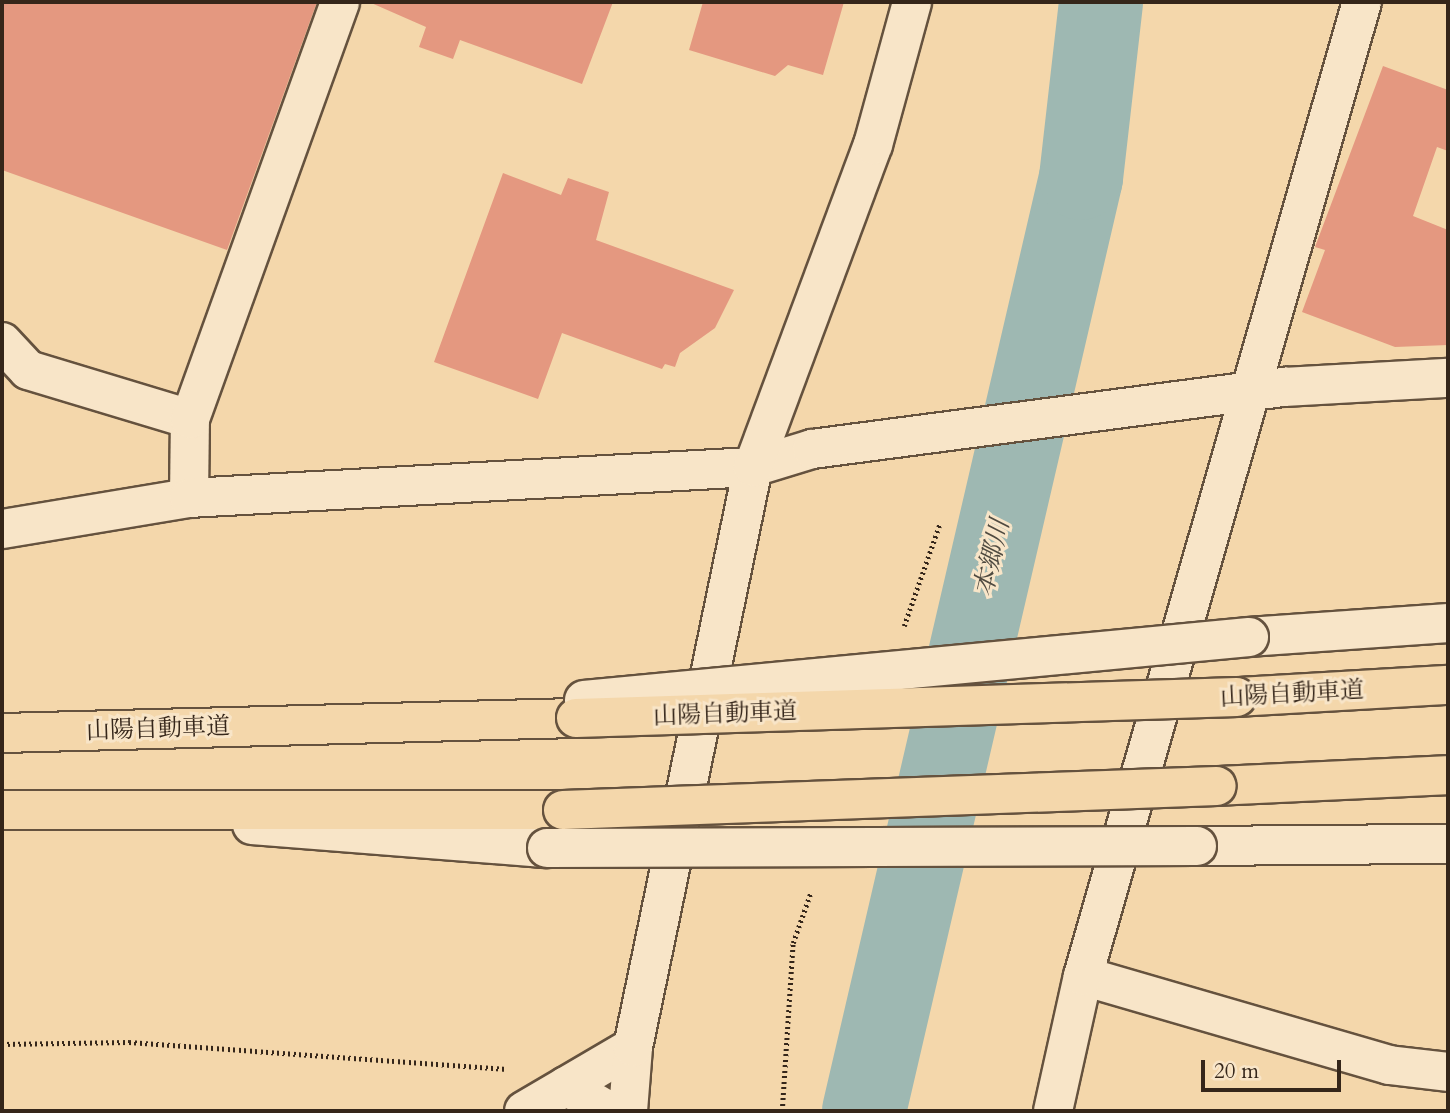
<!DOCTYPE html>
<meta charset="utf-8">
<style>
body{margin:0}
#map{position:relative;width:1450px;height:1113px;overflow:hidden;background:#f4d7ab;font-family:Cardo,"Noto Serif JP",serif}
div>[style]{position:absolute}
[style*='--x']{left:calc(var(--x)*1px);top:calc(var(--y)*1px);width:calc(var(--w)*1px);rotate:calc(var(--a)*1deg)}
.river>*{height:84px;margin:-42px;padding:0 42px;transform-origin:42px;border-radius:42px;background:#9eb8b2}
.building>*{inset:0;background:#e49880}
.path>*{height:4.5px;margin-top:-2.25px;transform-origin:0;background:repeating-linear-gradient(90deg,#35261a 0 2px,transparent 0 5.5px)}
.roads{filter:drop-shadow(2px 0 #65523e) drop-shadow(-2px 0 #65523e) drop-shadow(0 2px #65523e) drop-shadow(0 -2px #65523e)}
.minor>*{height:38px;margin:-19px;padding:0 19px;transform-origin:19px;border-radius:19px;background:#f8e5c8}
.highway>*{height:38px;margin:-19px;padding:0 19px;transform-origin:19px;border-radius:19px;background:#f4d7ab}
.bridges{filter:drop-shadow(2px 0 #65523e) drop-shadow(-2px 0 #65523e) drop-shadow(0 2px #65523e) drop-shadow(0 -2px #65523e)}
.minor-bridge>*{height:38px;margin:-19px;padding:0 19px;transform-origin:19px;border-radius:19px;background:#f8e5c8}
.highway-bridge>*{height:38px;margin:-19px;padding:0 19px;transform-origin:19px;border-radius:19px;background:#f4d7ab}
span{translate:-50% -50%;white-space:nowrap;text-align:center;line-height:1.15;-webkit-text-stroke:6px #f8e5c8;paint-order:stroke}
.street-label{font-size:24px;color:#35261a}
.water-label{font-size:26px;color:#4f4a40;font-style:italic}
.frame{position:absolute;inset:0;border:4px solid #35261a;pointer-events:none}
.scale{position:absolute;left:1201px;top:1060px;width:140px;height:32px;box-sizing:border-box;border:4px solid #35261a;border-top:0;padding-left:9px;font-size:21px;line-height:24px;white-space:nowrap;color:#35261a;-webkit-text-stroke:5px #f8e5c8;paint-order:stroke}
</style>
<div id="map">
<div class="river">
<i style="--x:864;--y:1111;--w:958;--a:-76.91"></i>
<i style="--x:1081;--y:178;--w:177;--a:-83.5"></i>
</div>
<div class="building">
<i style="clip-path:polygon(2px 2px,317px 2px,227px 250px,2px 170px)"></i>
<i style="clip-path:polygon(369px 2px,613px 2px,582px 84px,460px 40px,453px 59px,419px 47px,426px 27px)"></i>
<i style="clip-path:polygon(703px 2px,844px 2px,823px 75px,788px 65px,775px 76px,689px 50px)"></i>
<i style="clip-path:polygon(1383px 66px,1448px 90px,1448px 151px,1437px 147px,1413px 216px,1448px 230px,1448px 345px,1395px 347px,1302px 312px,1325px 250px,1315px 247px)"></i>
<i style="clip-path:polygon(503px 173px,561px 195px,568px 178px,609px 192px,596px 240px,734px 290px,715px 328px,680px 353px,675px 367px,665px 364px,662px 369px,562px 333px,538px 399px,434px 362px)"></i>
</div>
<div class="path">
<i style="--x:904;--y:626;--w:109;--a:-70.7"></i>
<i style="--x:2;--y:1044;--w:127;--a:-0.9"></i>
<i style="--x:129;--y:1042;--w:379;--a:4.1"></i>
<i style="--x:782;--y:1111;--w:168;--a:-86.3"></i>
<i style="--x:793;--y:943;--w:54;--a:-70.6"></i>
</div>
<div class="roads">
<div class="minor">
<i style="--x:2;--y:342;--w:38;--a:47"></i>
<i style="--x:28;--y:370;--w:169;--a:16.8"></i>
<i style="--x:189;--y:498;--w:79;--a:-89.3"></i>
<i style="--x:190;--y:419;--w:443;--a:-70.2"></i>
<i style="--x:2;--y:529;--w:190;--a:-9.4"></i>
<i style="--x:189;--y:498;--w:565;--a:-3.15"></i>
<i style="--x:753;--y:467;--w:62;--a:-17"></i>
<i style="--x:812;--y:449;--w:477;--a:-7.5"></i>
<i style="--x:1285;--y:387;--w:163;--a:-3.2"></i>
<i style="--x:1249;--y:637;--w:199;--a:-4"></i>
<i style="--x:252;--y:825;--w:296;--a:4.5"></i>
<i style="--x:1197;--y:846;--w:251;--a:-0.5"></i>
<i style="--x:1083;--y:976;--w:319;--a:16.2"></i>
<i style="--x:1389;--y:1065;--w:59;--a:6.8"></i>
<i style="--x:566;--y:1086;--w:50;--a:30.2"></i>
<i style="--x:524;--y:1111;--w:126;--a:-30.4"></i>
<i style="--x:628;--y:1111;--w:64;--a:-85.5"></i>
<i style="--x:633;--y:1047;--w:592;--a:-78.31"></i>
<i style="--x:753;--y:467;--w:344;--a:-69.6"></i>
<i style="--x:873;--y:145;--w:148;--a:-74.7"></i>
<i style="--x:1053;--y:1111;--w:138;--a:-77.5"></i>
<i style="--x:1083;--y:976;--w:1013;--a:-74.02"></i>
</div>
<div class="highway">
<i style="--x:1237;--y:697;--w:211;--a:-3.3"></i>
<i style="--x:2;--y:733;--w:574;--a:-1.5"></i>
<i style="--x:1217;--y:786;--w:231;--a:-2.7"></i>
<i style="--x:2;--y:810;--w:561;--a:0"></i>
</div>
</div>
<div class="bridges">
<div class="minor-bridge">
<i style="--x:584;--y:700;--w:668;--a:-5.41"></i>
<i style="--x:547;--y:848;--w:650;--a:-0.18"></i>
</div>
<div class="highway-bridge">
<i style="--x:576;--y:718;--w:661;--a:-1.82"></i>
<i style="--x:563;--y:810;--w:654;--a:-2.1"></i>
</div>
</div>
<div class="street-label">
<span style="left:1292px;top:694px;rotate:-3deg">山陽自動車道</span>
<span style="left:725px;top:714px;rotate:-2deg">山陽自動車道</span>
<span style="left:158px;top:729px;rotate:-2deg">山陽自動車道</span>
</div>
<div class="water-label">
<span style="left:992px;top:558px;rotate:-77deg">本郷川</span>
</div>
<div class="frame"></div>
<div class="scale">20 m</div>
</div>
